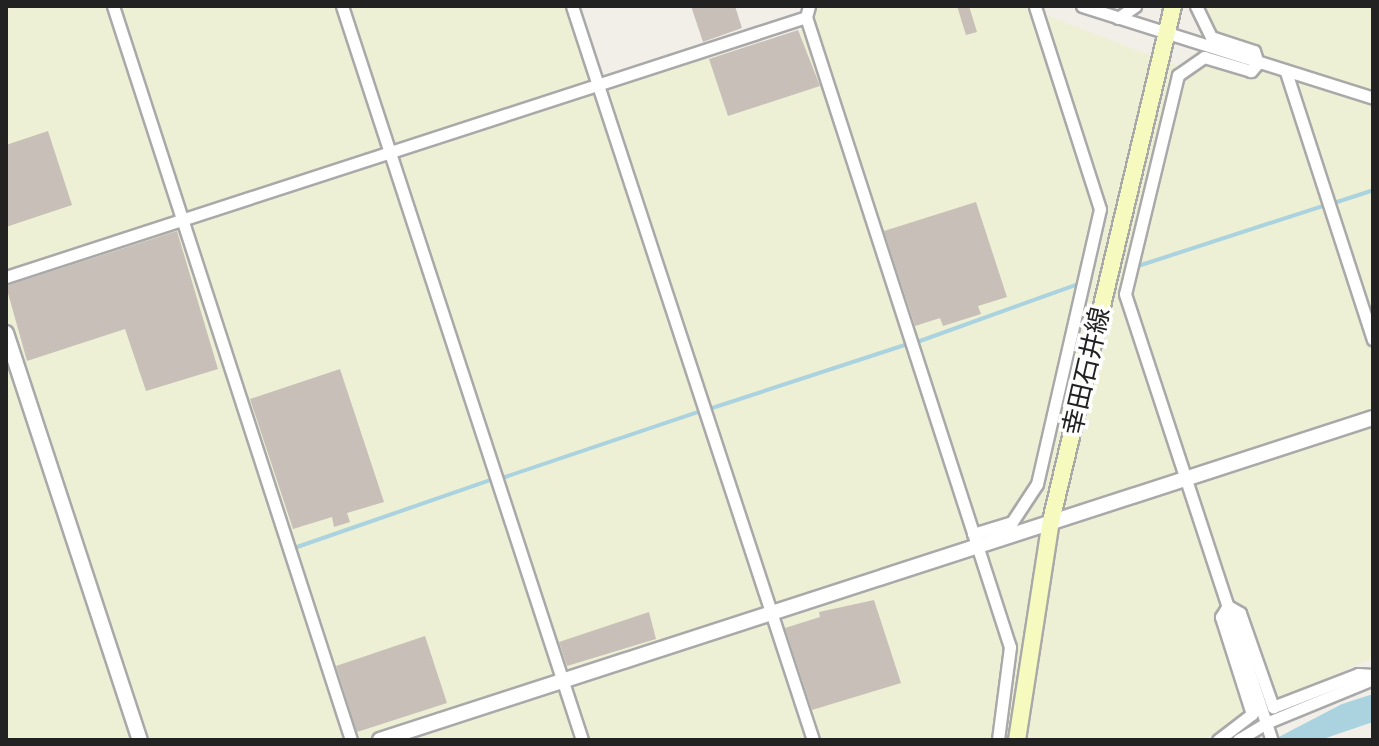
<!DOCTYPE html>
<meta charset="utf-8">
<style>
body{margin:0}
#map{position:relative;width:1379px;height:746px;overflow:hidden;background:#f2efe9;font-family:"Public Sans","Noto Sans JP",sans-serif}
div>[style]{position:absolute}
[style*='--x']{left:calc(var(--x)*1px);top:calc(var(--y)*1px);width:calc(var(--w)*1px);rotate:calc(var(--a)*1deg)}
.farmland>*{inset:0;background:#eef0d5}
.water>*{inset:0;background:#aad3df}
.stream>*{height:4px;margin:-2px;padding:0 2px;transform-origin:2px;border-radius:2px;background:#aad3df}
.building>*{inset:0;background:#c7bfb8}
.roads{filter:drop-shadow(2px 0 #a9a9a9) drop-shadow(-2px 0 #a9a9a9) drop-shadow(0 2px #a9a9a9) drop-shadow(0 -2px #a9a9a9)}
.minor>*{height:11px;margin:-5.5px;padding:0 5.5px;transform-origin:5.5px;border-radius:5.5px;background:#fff}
.tertiary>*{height:14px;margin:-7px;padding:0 7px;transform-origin:7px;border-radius:7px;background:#fff}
.secondary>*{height:16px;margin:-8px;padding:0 8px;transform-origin:8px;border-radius:8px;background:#f7fabf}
span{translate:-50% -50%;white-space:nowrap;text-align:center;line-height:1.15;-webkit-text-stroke:7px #fff;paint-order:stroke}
.street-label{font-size:26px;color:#222}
.frame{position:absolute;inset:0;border:8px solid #222;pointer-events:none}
</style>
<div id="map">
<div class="farmland">
<i style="clip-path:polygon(6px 6px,566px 6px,595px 93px,810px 27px,817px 6px,1022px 6px,1192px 71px,1206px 6px,1373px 6px,1373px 658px,1247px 713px,1204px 740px,6px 740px)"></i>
</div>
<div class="water">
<i style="clip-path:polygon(1373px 694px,1373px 722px,1320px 740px,1273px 740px,1342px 704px)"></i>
</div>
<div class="stream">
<i style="--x:1337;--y:202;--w:38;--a:-18"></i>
<i style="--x:1138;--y:266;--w:194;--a:-18"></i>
<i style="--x:920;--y:341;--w:168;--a:-19.8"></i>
<i style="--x:709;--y:409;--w:206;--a:-18.1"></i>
<i style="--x:505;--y:477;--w:204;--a:-18.6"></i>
<i style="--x:297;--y:547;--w:202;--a:-19.1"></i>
</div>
<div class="building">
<i style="clip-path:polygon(691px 6px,735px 6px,742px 28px,703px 42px)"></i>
<i style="clip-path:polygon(957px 6px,969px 6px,977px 32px,966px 35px)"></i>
<i style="clip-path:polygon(798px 30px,820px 86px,728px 116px,709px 59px)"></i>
<i style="clip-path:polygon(48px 131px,72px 205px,6px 227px,6px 145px)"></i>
<i style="clip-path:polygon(976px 202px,1007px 297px,978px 306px,981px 314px,943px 326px,940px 318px,915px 326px,884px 231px)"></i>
<i style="clip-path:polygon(177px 231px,218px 369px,146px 391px,125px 329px,27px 361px,6px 286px)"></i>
<i style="clip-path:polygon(340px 369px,384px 502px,347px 513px,350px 522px,334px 527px,332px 517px,293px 529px,250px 399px)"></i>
<i style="clip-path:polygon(874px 600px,901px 683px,812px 710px,785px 628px,820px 617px,819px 612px)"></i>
<i style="clip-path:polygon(649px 612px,656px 639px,567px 666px,559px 642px)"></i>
<i style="clip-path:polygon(425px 636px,447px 703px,357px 732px,336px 666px)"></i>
</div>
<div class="roads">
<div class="minor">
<i style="--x:113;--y:6;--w:772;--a:72.03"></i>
<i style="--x:342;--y:6;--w:772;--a:71.89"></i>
<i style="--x:572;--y:6;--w:773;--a:71.82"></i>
<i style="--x:809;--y:6;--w:11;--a:105"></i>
<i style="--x:806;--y:17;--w:662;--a:72.06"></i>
<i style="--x:1010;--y:647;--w:94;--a:97.4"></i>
<i style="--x:1082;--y:6;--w:305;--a:17.5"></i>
<i style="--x:1196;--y:6;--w:34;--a:64"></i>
<i style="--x:1211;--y:37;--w:45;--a:18"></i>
<i style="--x:1254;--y:51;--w:13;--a:72"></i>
<i style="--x:1258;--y:63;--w:11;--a:131"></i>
<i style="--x:1251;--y:71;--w:49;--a:-163.4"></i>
<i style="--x:1204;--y:57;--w:32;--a:145"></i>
<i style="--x:1178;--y:75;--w:225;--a:103.6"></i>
<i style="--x:1125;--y:294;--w:470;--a:71.8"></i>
<i style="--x:1118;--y:18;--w:21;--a:-35"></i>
<i style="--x:1286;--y:72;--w:281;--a:72"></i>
<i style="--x:6;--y:277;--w:841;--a:-18"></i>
<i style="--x:973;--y:534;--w:41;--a:-17.1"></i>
<i style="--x:1012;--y:522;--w:45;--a:-56.7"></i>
<i style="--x:1037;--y:484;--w:282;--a:-77.1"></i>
<i style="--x:1100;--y:209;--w:213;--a:-107.8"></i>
<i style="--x:1218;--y:740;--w:43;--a:-37.4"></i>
<i style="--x:1252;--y:714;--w:102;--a:-107.7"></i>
<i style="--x:1221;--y:617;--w:13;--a:-58"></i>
<i style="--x:1228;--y:606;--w:14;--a:30"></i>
<i style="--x:1240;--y:613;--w:100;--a:70.7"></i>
<i style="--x:1273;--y:707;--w:91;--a:-21.2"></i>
<i style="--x:1358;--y:674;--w:15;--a:4"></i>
<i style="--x:1238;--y:740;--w:33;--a:-31"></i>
<i style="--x:1266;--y:723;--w:116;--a:-22.4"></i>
</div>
<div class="tertiary">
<i style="--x:6;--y:333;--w:428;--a:71.8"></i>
<i style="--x:380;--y:740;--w:1044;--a:-17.97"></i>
</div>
<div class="secondary">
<i style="--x:1017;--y:740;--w:222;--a:-81.2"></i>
<i style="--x:1051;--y:521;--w:529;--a:-76.67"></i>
</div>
</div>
<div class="street-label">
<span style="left:1086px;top:371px;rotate:-77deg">幸田石井線</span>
</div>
<div class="frame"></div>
</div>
